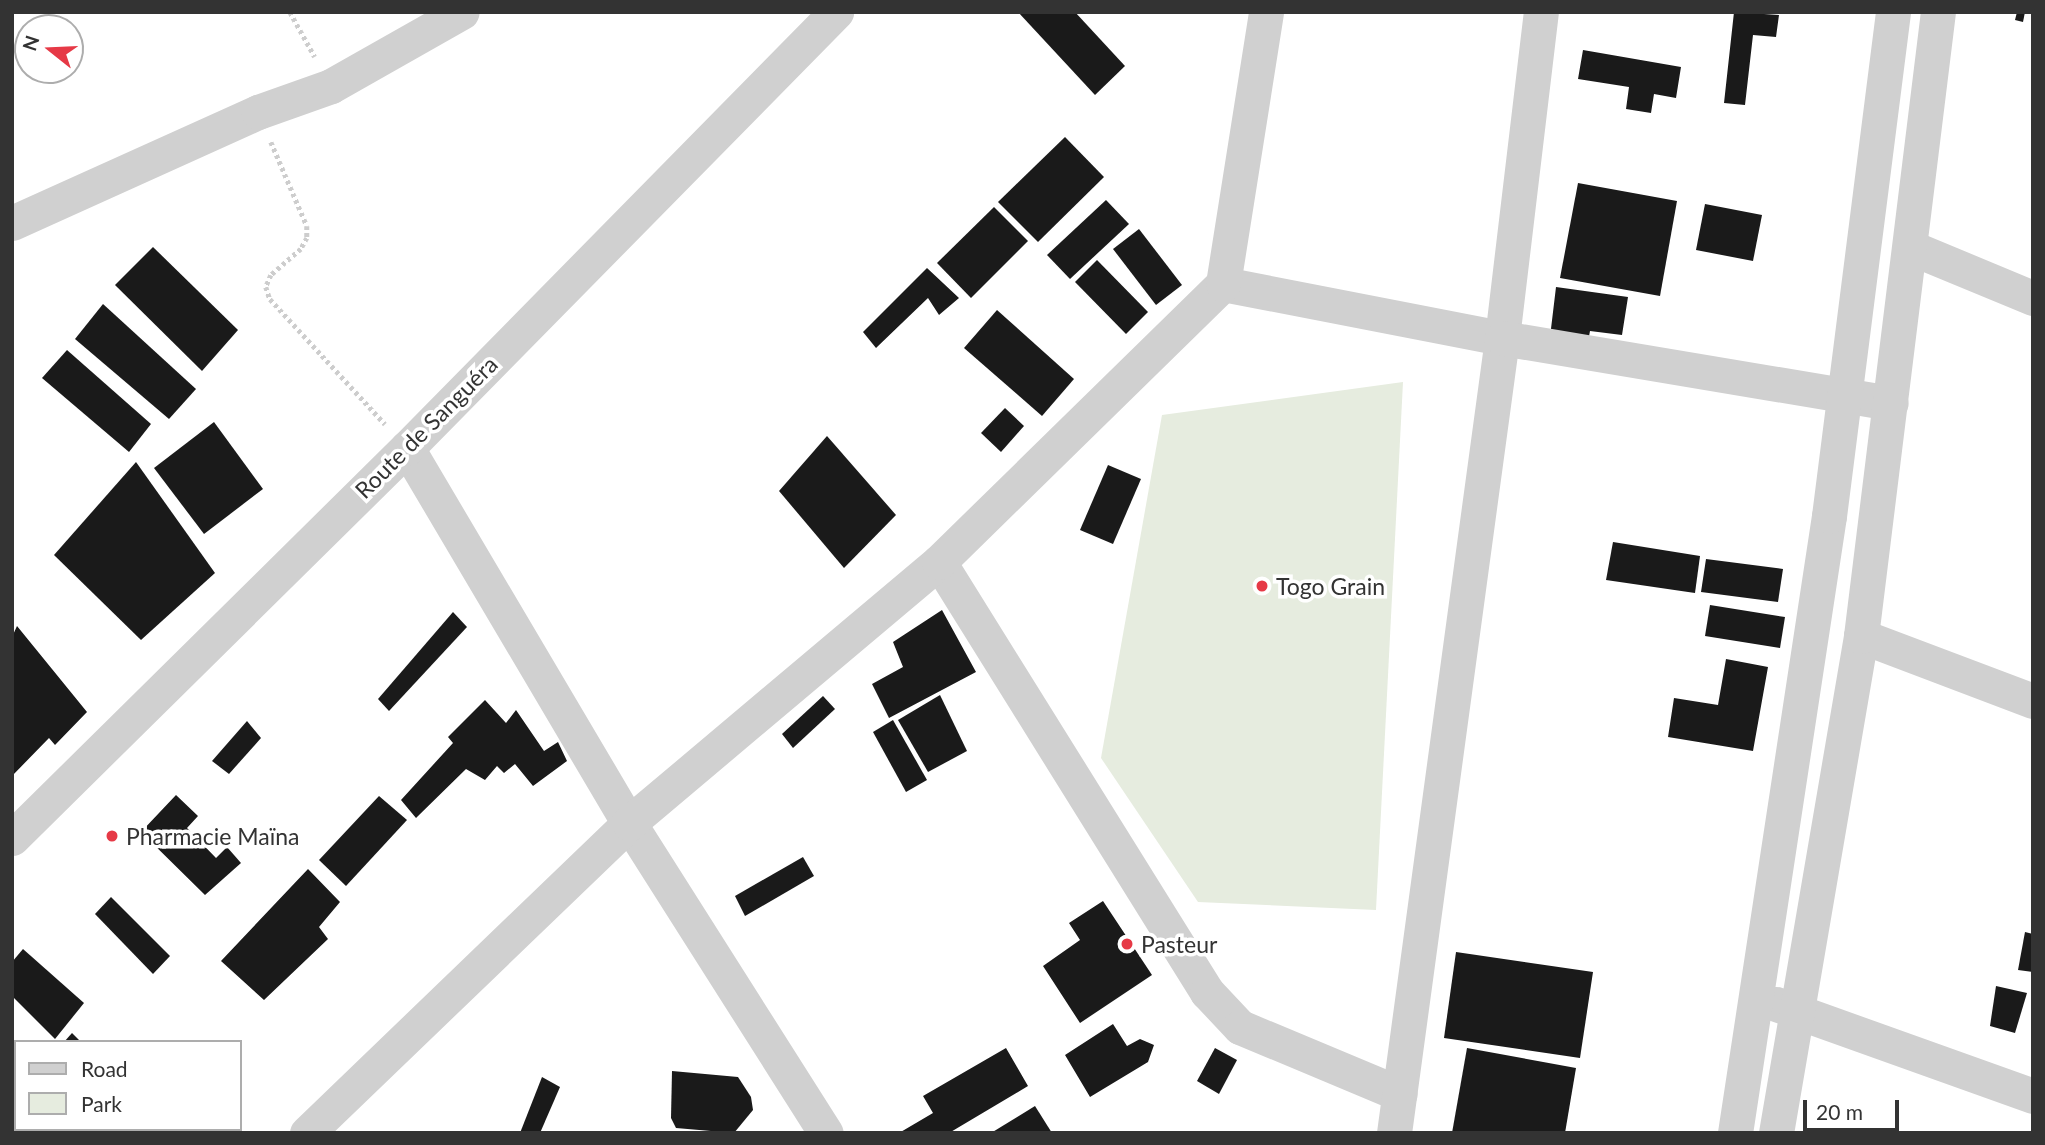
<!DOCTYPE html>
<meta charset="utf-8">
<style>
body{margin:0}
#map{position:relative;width:2045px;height:1145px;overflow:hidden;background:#fff;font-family:Lato,sans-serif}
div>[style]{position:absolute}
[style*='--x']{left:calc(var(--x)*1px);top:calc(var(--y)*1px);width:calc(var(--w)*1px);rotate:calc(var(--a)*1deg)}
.green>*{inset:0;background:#e6ecdf}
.building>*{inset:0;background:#1a1a1a}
.path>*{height:4.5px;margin-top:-2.25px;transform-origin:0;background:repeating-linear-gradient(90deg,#cdcdcd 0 3.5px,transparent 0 7px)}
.minor>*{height:35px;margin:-17.5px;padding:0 17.5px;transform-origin:17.5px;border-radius:17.5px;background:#d0d0d0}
.dots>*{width:19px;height:19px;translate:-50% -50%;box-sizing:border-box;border:4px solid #fff;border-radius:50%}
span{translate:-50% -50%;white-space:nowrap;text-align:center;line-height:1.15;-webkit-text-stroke:7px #fff;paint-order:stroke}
.street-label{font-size:23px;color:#333}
.poi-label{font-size:23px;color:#333}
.left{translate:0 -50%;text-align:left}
.frame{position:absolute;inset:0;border:14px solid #333;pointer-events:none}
.legend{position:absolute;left:14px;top:1040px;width:228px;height:91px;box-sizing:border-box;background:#fff;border:2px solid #adadad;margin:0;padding:9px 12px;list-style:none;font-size:21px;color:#333}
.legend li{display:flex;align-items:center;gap:14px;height:35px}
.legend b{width:35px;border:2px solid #adadad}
.north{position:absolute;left:14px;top:14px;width:70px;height:70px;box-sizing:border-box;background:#fff;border:2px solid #adadad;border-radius:50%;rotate:288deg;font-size:19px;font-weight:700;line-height:28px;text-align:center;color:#333}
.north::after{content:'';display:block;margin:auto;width:24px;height:32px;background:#e63946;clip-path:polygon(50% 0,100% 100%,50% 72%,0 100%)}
.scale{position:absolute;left:1803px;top:1100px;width:96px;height:32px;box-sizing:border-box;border:4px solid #333;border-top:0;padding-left:9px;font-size:21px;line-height:24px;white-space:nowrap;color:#333;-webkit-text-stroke:5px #fff;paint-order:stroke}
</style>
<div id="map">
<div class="green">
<i style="clip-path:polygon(1403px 382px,1376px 910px,1198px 902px,1101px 758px,1162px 415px)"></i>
</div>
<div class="building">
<i style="clip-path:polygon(1018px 12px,1075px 12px,1125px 66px,1095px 95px)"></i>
<i style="clip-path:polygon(1734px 12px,1779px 15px,1776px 37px,1753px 35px,1745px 105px,1724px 103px)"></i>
<i style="clip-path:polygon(2017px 12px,2025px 12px,2023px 22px,2015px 20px)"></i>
<i style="clip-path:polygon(1583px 50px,1681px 67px,1676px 98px,1654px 94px,1651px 113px,1626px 109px,1629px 87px,1578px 79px)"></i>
<i style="clip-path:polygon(1065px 137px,1104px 177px,1038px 242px,998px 202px)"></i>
<i style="clip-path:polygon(1578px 183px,1677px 201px,1660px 296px,1560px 278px)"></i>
<i style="clip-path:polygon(1106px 200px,1129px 224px,1070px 279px,1047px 255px)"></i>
<i style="clip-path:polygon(1705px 204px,1762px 215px,1753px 261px,1696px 250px)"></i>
<i style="clip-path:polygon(994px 207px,1028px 241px,971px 298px,937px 263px)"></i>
<i style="clip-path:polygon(1139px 229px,1182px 285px,1156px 305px,1113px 249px)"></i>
<i style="clip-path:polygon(153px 247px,238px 330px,202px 371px,115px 285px)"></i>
<i style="clip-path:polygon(1097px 260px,1148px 312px,1126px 334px,1075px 282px)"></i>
<i style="clip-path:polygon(927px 268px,959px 298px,939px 315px,928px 298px,876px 348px,863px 332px)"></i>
<i style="clip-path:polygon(1556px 287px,1628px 297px,1622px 335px,1590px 331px,1588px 342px,1550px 337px)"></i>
<i style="clip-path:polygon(103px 304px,196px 389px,169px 419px,75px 339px)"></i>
<i style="clip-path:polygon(997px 310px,1074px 379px,1042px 416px,964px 348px)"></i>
<i style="clip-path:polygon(67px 350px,151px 424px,129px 452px,42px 378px)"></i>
<i style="clip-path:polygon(1005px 408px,1024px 426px,1001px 452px,981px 433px)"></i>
<i style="clip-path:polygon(214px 422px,263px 489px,204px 534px,154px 468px)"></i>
<i style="clip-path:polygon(827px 436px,896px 515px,844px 568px,779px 491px)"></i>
<i style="clip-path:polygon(136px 462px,215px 573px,141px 640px,54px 555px)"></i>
<i style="clip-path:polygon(1108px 465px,1141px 479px,1113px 544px,1080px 530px)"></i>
<i style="clip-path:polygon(1613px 542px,1700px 556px,1695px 593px,1606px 580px)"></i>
<i style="clip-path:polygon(1706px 559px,1783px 569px,1778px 602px,1701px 592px)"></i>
<i style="clip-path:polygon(1710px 605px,1785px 617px,1780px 648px,1705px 636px)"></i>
<i style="clip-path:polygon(942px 610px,976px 672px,889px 718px,872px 684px,903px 667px,893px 642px)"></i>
<i style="clip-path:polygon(453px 612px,467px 627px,389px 711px,378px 699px)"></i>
<i style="clip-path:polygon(17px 626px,87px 712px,55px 745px,49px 738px,12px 776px,12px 637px)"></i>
<i style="clip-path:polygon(1726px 659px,1768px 667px,1753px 751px,1668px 737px,1674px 698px,1718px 705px)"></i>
<i style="clip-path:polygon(940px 695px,967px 751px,928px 772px,898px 720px)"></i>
<i style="clip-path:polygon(823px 696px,835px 709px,793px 748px,782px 734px)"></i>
<i style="clip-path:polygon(485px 700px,506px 723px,516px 710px,544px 751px,558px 742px,567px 761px,533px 786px,515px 764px,504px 773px,497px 766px,485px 780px,466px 769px,416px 818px,401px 800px,453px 743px,448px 737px)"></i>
<i style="clip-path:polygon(893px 720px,927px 780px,906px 792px,873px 732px)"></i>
<i style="clip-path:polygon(247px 721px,261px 738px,229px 774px,212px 761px)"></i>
<i style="clip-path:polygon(176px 795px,198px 816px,187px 828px,216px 858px,227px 847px,241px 863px,205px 895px,141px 832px)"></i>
<i style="clip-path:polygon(379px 796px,407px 820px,346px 886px,319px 860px)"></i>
<i style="clip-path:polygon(803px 857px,814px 876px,745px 916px,735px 896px)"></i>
<i style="clip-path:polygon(308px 869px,340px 902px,319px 927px,328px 939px,264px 1000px,221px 961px)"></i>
<i style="clip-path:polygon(111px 897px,170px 956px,153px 974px,95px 914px)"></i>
<i style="clip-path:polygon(1103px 901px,1152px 975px,1080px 1023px,1043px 966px,1080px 940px,1069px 923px)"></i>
<i style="clip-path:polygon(2025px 932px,2033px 934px,2033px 972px,2018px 970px)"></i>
<i style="clip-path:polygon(23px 949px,84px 1003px,55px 1039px,12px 996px,12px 962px)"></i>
<i style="clip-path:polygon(1456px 952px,1593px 972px,1580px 1058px,1444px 1038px)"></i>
<i style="clip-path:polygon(1996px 986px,2027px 993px,2015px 1033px,1990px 1026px)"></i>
<i style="clip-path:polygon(1113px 1024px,1127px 1046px,1140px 1039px,1154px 1045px,1148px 1062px,1090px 1097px,1065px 1055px)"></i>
<i style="clip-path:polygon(72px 1033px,81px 1042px,64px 1042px)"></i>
<i style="clip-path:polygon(1006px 1048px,1028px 1086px,949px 1133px,899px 1133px,933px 1113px,923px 1096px)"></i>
<i style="clip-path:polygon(1215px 1048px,1237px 1060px,1219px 1094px,1197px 1081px)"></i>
<i style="clip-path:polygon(1467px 1048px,1576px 1068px,1565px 1133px,1452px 1133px)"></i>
<i style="clip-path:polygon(672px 1071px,738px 1077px,751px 1097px,753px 1110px,734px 1133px,676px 1128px,671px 1118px)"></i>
<i style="clip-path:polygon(542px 1077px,560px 1087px,540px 1133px,520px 1133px)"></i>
<i style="clip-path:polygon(1035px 1106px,1052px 1133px,991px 1133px)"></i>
</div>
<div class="path">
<i style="--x:290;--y:12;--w:51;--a:60.9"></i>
<i style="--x:271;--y:142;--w:91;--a:66.8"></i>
<i style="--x:307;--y:226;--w:12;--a:90"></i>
<i style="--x:307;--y:238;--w:13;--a:119"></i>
<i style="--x:301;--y:249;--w:40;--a:139"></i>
<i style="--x:271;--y:275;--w:13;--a:113"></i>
<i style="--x:266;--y:287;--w:13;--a:72"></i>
<i style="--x:270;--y:299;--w:170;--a:47.4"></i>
</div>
<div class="minor">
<i style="--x:12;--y:223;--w:270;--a:-24.3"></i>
<i style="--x:258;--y:112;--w:77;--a:-19.6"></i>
<i style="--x:331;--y:86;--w:150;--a:-29.5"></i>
<i style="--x:1912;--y:248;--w:131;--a:22.5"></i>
<i style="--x:1223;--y:284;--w:284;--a:11"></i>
<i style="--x:1502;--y:338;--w:328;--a:-83.2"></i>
<i style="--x:407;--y:448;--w:436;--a:59.4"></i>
<i style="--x:629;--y:823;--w:367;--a:57.6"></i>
<i style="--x:939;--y:562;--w:507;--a:58.07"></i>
<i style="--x:1207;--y:992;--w:48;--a:46.7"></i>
<i style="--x:1240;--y:1027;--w:173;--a:22.7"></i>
<i style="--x:1861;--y:636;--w:184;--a:20.7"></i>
<i style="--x:12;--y:838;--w:555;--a:-44.64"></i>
<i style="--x:407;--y:448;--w:612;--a:-45.46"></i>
<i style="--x:1776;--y:1004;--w:273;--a:19.7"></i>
<i style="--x:307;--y:1133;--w:447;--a:-43.9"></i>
<i style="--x:629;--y:823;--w:405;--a:-40.1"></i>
<i style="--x:939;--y:562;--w:397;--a:-44.4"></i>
<i style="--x:1223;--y:284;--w:275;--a:-81"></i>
<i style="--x:1394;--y:1133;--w:802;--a:-82.26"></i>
<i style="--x:1502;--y:338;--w:394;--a:9.5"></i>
<i style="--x:1735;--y:1133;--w:624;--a:-81.34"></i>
<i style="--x:1829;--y:516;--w:508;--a:-82.76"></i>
<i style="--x:1776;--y:1133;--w:504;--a:-80.29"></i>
<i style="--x:1861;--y:636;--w:629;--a:-82.97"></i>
</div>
<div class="dots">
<i style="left:1262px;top:586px;background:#e63946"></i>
<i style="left:112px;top:836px;background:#e63946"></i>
<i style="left:1127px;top:944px;background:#e63946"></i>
</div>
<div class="street-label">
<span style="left:426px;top:427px;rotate:-45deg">Route de Sanguéra</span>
</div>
<div class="poi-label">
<span class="left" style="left:1276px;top:586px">Togo Grain</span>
<span class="left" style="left:126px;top:836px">Pharmacie Maïna</span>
<span class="left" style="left:1141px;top:944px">Pasteur</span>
</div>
<div class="frame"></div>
<ul class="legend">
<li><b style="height:9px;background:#d0d0d0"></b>Road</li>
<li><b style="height:19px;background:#e6ecdf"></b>Park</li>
</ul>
<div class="north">N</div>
<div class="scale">20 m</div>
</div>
